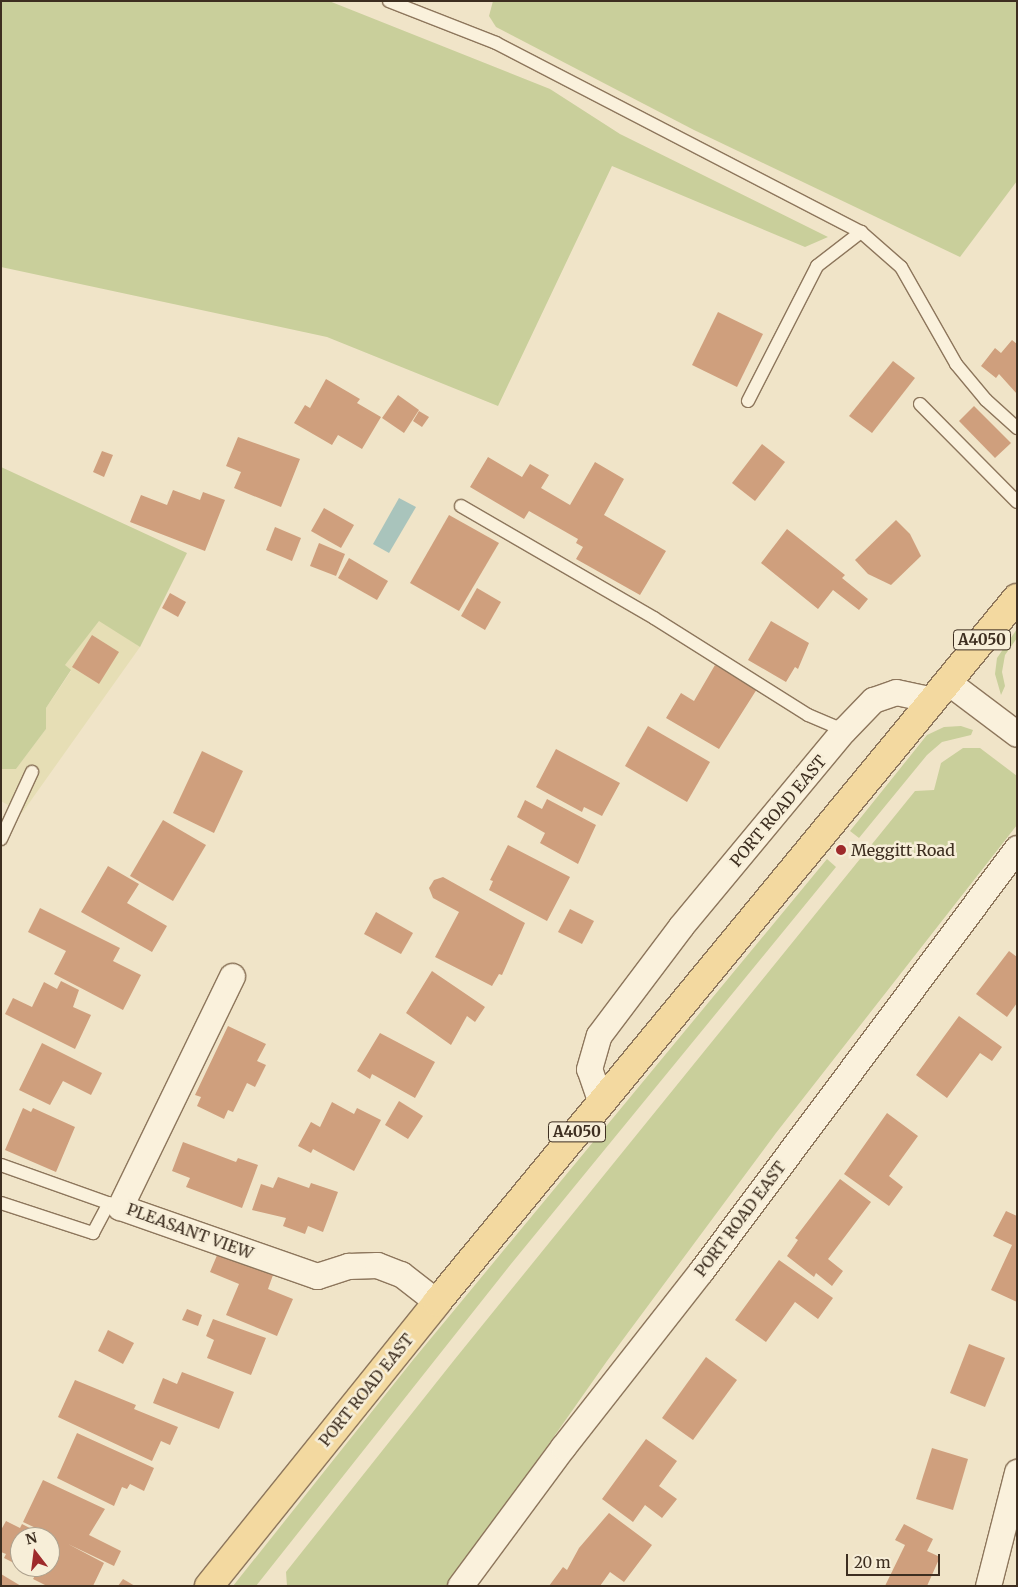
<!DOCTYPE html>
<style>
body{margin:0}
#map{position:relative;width:1018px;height:1587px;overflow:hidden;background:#f0e4c8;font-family:Merriweather,serif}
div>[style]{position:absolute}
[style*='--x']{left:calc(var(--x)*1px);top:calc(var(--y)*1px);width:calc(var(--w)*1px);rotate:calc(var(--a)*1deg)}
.farmland>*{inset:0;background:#e6deb5}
.green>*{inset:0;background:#c9cf9b}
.water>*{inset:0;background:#a9c4bc}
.building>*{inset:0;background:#cf9f7d}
.roads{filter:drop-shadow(1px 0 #8d765c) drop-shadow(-1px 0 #8d765c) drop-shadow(0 1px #8d765c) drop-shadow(0 -1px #8d765c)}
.service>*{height:12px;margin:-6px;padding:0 6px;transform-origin:6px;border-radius:6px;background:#faf1dc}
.minor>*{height:25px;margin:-12.5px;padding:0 12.5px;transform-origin:12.5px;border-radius:12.5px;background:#faf1dc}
.primary>*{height:28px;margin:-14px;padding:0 14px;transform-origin:14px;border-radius:14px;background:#f3d9a0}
.dots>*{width:14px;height:14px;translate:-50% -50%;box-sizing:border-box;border:2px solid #f7eed8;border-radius:50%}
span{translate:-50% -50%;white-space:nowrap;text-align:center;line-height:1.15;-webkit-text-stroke:5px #f7eed8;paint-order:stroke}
.shield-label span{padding:1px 4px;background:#f7eed8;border:1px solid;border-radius:4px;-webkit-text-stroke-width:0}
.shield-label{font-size:15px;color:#3d2e20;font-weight:700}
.street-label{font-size:16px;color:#3d2e20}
.poi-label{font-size:16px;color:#3d2e20}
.left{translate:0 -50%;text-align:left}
.frame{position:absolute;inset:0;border:2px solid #3d2e20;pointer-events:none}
.north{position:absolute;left:10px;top:1527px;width:50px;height:50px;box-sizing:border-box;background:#f7eed8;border:1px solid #ada18e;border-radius:50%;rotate:345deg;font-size:14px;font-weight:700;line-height:20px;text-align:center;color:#3d2e20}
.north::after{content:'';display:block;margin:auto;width:18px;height:22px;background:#9e2a2b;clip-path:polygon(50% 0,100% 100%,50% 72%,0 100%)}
.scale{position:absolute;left:846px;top:1554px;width:94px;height:22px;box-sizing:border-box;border:2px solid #3d2e20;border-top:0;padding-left:6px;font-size:15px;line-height:18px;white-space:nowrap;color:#3d2e20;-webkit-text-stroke:4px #f7eed8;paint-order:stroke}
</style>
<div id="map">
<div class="farmland">
<i style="clip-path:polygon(99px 620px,140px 647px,22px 813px,1px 801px,1px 769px,16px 769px,46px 729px,46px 708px,71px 671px,64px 666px)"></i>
</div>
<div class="green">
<i style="clip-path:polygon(1px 1px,329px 1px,550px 89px,620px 134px,828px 237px,805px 247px,612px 166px,498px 406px,327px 337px,1px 267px)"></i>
<i style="clip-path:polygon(493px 1px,1017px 1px,1017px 181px,960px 257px,694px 130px,496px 27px,489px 16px)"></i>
<i style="clip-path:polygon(1px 467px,187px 553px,140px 647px,99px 621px,65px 665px,71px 670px,46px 708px,46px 729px,16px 769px,1px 769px)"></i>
<i style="clip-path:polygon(1017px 629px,1017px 638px,1005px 655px,1002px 672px,1005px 686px,1001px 695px,995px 674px,997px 658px)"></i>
<i style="clip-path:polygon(961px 726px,973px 730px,971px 735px,942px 742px,927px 755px,859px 838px,850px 831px,927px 735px,944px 727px)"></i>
<i style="clip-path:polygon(963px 748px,980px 748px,1017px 776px,1017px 825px,776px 1133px,607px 1361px,449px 1586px,287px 1586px,286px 1572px,455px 1359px,915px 791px,934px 790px,941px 763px)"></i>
<i style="clip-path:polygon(827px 859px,836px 867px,511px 1264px,256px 1586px,233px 1586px,413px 1360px)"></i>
</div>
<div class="water">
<i style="clip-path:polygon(399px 498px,416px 507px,389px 553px,373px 544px)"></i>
</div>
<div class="building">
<i style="clip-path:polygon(718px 312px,763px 334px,737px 387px,692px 365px)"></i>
<i style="clip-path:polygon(1012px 340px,1017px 344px,1017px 394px,999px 374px,996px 378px,981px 366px,995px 348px,1001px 353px)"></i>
<i style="clip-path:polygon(893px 361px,915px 378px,872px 433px,849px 416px)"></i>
<i style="clip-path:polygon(326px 379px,360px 399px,357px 403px,381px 417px,362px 449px,338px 435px,332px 445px,294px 423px,305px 405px,310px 408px)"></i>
<i style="clip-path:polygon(398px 395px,419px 410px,404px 433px,382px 418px)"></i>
<i style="clip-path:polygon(974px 406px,1011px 443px,995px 458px,959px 421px)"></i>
<i style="clip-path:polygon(419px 411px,429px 417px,422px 427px,413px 421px)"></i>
<i style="clip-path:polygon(238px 437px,300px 459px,281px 507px,234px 488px,241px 472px,226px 466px)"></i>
<i style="clip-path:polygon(762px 444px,785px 462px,755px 501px,732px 483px)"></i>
<i style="clip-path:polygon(102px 451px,113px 455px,104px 477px,93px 472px)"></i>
<i style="clip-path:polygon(488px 457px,522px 477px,530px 464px,549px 475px,541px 488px,570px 505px,595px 462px,624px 479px,604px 515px,666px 551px,640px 595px,576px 559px,583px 547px,576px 543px,578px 539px,529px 511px,524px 519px,470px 487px)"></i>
<i style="clip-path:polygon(173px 490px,200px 500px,203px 492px,225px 500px,205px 551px,130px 522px,141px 495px,167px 505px)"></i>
<i style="clip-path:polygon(324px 508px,354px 525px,341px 548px,311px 531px)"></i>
<i style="clip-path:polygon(449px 515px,499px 543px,459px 611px,410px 583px)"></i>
<i style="clip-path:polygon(896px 520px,910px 534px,921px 556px,891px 585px,868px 574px,855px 560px)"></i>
<i style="clip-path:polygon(275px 527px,301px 538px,292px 561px,266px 550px)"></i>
<i style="clip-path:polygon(787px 529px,845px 575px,842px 578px,868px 599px,859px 610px,833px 590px,818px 609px,761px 563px)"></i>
<i style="clip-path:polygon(319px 543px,345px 554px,336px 576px,310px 566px)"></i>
<i style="clip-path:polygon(349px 558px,388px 581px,377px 600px,338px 578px)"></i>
<i style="clip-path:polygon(477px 588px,501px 602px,485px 630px,461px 616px)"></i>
<i style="clip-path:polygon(170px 593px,186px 602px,178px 617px,162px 608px)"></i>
<i style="clip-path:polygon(771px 621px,809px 643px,798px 669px,795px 667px,786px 682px,748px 660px)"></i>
<i style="clip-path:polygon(92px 635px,119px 652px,99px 684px,72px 667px)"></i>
<i style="clip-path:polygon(715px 665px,757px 689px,719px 749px,666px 718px,681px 693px,694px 701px)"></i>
<i style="clip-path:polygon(648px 726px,710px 762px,687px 802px,625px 766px)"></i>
<i style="clip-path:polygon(556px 749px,620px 783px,602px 816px,584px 807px,582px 812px,536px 787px)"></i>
<i style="clip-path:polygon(202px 751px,243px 771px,214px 833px,173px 813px)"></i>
<i style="clip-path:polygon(547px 799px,596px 825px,578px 864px,540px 843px,545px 833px,517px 817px,525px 800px,542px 809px)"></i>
<i style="clip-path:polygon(163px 820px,206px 845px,173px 901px,130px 876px)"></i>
<i style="clip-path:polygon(508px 845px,570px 877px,547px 921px,489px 890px,493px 881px,490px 880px)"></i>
<i style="clip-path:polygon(108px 866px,139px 884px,127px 903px,167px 926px,152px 952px,81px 912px)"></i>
<i style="clip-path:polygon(443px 877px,525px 923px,502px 975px,499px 974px,492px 986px,435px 957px,459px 912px,433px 898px,429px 888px,434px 880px)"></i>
<i style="clip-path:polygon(40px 908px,120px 948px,113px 961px,141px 975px,123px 1010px,54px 974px,66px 951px,28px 932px)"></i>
<i style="clip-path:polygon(570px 909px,594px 921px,582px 944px,558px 932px)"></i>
<i style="clip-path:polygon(376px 912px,413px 933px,401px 954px,364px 934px)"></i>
<i style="clip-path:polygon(1009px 951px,1017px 957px,1017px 1003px,1007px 1017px,976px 994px)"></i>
<i style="clip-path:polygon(432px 971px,485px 1007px,475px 1022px,467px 1016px,451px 1045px,406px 1013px)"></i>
<i style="clip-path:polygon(61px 981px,79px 990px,73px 1007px,91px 1015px,75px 1049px,5px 1014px,13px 998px,32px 1007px,44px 982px,57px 989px)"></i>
<i style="clip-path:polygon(959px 1016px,1002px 1047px,992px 1061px,980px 1053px,947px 1098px,916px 1075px)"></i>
<i style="clip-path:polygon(228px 1026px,266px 1044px,257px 1061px,266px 1065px,255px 1087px,247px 1083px,233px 1112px,228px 1110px,224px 1119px,197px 1106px,201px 1097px,195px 1095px)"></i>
<i style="clip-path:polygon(380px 1033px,435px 1062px,415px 1098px,372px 1074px,370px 1079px,357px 1071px)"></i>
<i style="clip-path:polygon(42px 1043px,102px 1073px,91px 1095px,63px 1081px,50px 1105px,19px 1090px)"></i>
<i style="clip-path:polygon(399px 1101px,423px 1116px,408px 1139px,385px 1125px)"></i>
<i style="clip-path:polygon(332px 1102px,354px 1114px,357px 1108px,381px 1120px,354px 1171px,313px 1149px,311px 1153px,298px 1146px,311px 1122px,320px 1127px)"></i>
<i style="clip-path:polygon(23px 1108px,31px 1112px,33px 1108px,75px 1127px,56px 1172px,5px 1150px)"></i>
<i style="clip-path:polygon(887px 1113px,918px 1136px,889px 1176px,903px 1187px,889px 1206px,844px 1174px)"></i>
<i style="clip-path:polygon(183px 1142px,236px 1162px,238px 1158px,258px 1165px,242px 1208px,186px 1187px,190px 1178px,172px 1171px)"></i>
<i style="clip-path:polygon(278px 1177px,309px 1188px,311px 1183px,338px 1192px,323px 1232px,308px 1226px,305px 1234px,283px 1226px,286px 1218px,252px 1210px,261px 1184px,273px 1188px)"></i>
<i style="clip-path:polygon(840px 1179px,871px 1202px,828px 1259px,843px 1271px,832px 1286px,816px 1273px,814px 1277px,787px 1256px,798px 1240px,795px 1238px)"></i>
<i style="clip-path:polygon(1006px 1211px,1017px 1216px,1017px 1302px,991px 1290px,1012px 1245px,993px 1236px)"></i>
<i style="clip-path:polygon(218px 1253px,273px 1275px,268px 1289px,293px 1299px,277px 1336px,226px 1315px,239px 1284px,210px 1272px)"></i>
<i style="clip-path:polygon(779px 1260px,833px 1298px,818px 1319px,795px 1302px,766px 1342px,735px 1320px)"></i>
<i style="clip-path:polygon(187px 1309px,202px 1315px,198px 1326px,182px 1320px)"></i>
<i style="clip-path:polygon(213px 1319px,266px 1338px,251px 1375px,207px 1358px,214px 1340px,206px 1336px)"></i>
<i style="clip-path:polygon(108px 1330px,134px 1343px,123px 1364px,98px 1351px)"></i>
<i style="clip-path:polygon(969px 1344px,1005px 1358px,985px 1407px,950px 1393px)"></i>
<i style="clip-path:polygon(706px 1357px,737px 1380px,693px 1440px,662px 1418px)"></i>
<i style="clip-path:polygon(182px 1372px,234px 1392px,219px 1429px,153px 1403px,163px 1378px,177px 1384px)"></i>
<i style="clip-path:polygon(75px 1380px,136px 1405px,134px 1409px,178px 1427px,170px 1445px,161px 1441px,152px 1461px,58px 1417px)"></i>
<i style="clip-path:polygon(77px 1433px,154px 1468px,144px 1491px,130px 1484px,127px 1489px,122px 1487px,114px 1506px,57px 1478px)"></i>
<i style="clip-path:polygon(646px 1439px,677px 1461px,659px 1486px,677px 1499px,662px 1518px,645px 1505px,633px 1522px,602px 1499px)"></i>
<i style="clip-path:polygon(932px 1448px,968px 1459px,953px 1510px,916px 1499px)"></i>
<i style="clip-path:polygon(43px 1480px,105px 1509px,89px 1535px,121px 1551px,114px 1566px,68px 1544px,104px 1563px,93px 1586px,47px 1586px,33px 1579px,36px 1574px,22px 1567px,50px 1567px,50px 1539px,54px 1540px,55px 1537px,23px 1522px)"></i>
<i style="clip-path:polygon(609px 1513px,652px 1545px,624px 1582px,610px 1572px,600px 1586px,549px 1586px,563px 1567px,567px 1570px,579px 1548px)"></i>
<i style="clip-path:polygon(6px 1521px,20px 1528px,22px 1524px,47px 1537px,20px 1537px,20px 1566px,4px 1558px,6px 1554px,1px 1552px,1px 1530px)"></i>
<i style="clip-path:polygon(904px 1524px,933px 1539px,927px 1551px,940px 1557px,927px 1586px,885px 1586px,905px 1545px,895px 1540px)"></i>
<i style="clip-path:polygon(1px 1574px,21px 1586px,1px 1586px)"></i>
<i style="clip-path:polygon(123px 1579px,135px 1586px,118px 1586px)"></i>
</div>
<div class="roads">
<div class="service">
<i style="--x:389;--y:1;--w:115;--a:21.4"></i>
<i style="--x:496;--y:43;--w:411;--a:27.4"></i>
<i style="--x:861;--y:232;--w:53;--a:41.2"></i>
<i style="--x:901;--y:267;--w:112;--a:60.4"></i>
<i style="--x:956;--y:364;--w:47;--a:50.2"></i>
<i style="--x:986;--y:400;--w:42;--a:42.1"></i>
<i style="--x:748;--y:401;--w:152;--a:-62.9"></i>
<i style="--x:817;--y:266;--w:56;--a:-37.7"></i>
<i style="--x:920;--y:404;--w:138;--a:45.3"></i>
<i style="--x:461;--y:506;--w:223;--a:30.1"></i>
<i style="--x:654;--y:618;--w:182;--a:32.2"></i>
<i style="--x:808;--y:715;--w:39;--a:23"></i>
<i style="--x:1;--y:839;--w:74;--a:-65.2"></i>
<i style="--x:1;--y:1165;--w:122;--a:19.6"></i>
<i style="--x:1;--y:1203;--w:97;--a:18.1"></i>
<i style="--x:93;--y:1233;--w:34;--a:-62"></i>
</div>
<div class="minor">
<i style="--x:948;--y:682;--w:86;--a:37"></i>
<i style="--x:232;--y:976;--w:257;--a:115.9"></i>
<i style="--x:120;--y:1207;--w:209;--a:19.3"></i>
<i style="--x:317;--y:1276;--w:33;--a:-18"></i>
<i style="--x:348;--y:1266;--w:29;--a:-2"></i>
<i style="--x:377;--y:1265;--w:26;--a:21"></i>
<i style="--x:401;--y:1274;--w:46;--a:37.9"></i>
<i style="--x:601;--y:1103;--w:36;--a:-109"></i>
<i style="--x:589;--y:1069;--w:35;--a:-74"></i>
<i style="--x:599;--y:1035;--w:136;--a:-53"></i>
<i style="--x:681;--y:926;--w:255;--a:-50.3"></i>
<i style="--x:844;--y:730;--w:42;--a:-46"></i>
<i style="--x:873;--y:700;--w:24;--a:-19"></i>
<i style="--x:896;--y:692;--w:38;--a:12"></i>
<i style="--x:460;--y:1586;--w:173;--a:-53.5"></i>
<i style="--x:563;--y:1447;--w:224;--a:-51.9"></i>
<i style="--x:701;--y:1271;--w:528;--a:-53.24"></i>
<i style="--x:988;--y:1586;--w:118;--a:-75.7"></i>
</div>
<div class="primary">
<i style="--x:209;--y:1586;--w:364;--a:-51.2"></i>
<i style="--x:437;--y:1302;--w:912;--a:-50.52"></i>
</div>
</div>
<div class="dots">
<i style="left:841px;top:850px;background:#9e2a2b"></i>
</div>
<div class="shield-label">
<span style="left:982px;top:640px">A4050</span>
<span style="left:577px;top:1132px">A4050</span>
</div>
<div class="street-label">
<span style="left:778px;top:811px;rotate:-50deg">PORT ROAD EAST</span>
<span style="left:740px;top:1219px;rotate:-53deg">PORT ROAD EAST</span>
<span style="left:190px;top:1231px;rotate:20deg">PLEASANT VIEW</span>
<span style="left:366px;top:1390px;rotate:-51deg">PORT ROAD EAST</span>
</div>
<div class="poi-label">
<span class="left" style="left:851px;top:850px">Meggitt Road</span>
</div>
<div class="frame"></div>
<div class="north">N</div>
<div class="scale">20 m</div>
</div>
